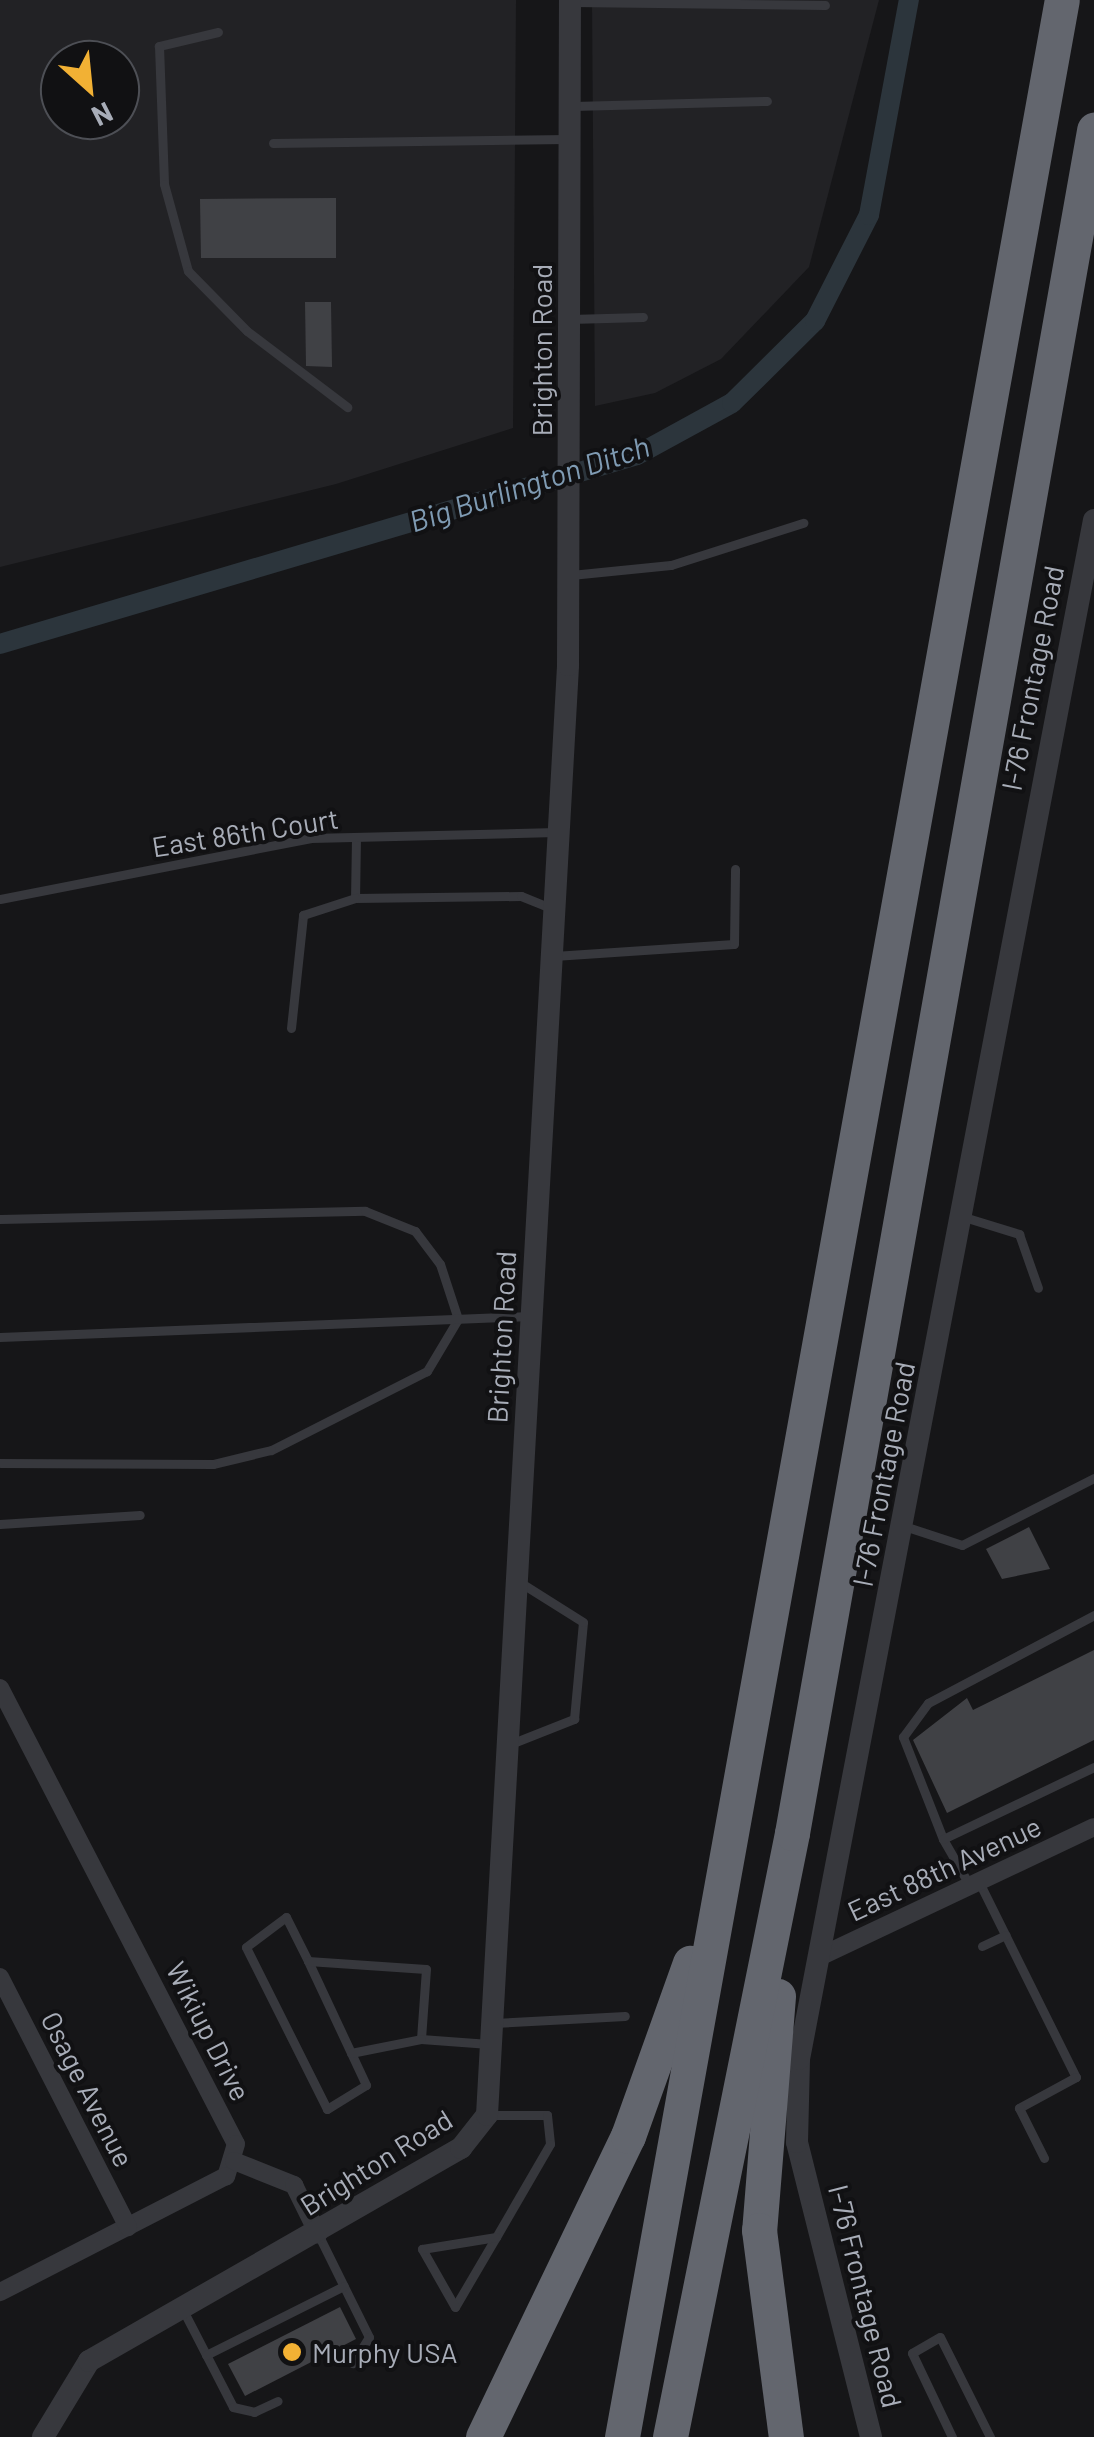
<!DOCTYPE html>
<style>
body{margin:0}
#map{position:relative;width:1094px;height:2437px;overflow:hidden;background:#161618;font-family:Barlow,sans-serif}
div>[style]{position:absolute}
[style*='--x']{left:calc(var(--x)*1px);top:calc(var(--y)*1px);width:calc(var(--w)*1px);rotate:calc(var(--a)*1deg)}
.built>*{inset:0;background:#222225}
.canal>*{height:20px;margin:-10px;padding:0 10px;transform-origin:10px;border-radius:10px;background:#2c353c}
.building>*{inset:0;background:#404145}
.service>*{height:9px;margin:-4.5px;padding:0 4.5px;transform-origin:4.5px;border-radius:4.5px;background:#37383d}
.minor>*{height:18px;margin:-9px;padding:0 9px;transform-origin:9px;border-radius:9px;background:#37383d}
.tertiary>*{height:22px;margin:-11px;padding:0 11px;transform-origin:11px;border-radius:11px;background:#37383d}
.motorway>*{height:35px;margin:-17.5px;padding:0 17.5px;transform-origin:17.5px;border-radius:17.5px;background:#63666e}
.dots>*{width:28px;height:28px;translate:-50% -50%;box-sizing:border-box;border:5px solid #111113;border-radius:50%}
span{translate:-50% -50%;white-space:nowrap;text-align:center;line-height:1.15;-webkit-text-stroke:8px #111113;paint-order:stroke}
.street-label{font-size:28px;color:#a8adb8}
.poi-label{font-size:28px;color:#a8adb8}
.left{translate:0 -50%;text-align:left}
.water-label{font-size:30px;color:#7f9bb3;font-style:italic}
.north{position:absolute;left:40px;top:40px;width:100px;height:100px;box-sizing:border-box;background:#111113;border:2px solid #4d4f55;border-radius:50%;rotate:153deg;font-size:28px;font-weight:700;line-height:40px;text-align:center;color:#a8adb8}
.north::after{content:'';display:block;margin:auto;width:35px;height:45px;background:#f2b134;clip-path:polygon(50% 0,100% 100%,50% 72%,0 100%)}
</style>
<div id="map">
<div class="built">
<i style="clip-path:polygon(evenodd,0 0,516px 0,513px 428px,336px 484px,0 567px,0 0,60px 60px,120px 60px,120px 120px,60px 120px,60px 60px)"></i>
<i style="clip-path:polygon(592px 0,879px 0,809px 267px,721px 359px,655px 393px,595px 406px)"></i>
</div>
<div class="canal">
<i style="--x:0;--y:644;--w:664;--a:-16.53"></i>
<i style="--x:637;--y:455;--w:108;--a:-28.7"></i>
<i style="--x:732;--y:403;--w:117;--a:-44.7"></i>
<i style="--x:815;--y:321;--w:119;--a:-63"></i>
<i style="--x:869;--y:215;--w:219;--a:-79.5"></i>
</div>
<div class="building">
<i style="clip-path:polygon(336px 198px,336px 258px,201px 258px,200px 199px)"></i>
<i style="clip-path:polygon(305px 302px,331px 302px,332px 367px,306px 366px)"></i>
<i style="clip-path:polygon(1029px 1527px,1050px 1569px,1002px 1579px,986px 1549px)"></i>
<i style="clip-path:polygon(1094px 1650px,1094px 1740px,947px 1813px,913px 1740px,967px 1698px,973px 1710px)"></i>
<i style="clip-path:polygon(340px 2307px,356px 2339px,245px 2396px,228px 2364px)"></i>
</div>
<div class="service">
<i style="--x:572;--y:2;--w:253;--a:0.7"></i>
<i style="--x:218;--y:32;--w:61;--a:166.7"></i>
<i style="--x:159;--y:46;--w:138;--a:87.9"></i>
<i style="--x:164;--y:184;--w:90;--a:74.6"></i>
<i style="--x:188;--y:271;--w:84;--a:45.5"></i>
<i style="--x:247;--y:331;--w:126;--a:37.2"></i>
<i style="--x:573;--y:106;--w:194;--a:-1.5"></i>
<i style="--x:273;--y:143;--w:294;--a:-0.8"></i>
<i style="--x:570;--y:319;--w:73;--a:-1.6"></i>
<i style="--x:571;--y:575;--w:100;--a:-5.7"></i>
<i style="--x:671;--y:565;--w:139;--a:-17.7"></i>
<i style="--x:356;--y:837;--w:61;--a:90.9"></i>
<i style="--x:355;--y:898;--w:166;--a:-0.7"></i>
<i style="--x:521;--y:896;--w:35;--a:22"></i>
<i style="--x:0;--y:899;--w:317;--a:-11.1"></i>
<i style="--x:311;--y:838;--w:245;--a:-1.4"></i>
<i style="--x:554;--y:956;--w:180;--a:-3.8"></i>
<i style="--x:734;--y:944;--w:75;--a:-89.2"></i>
<i style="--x:291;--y:1028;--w:114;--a:-83.9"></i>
<i style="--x:303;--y:915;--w:55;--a:-18.1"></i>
<i style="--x:964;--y:1217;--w:58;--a:17.2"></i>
<i style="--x:1019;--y:1234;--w:57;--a:70.6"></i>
<i style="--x:0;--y:1219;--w:365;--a:-1.3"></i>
<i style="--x:365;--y:1211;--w:54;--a:21.8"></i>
<i style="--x:415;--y:1231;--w:41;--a:52.9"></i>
<i style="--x:440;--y:1264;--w:58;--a:71.9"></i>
<i style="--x:458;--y:1319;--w:61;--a:120.8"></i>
<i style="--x:427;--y:1371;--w:175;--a:153.1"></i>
<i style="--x:271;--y:1450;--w:60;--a:166.4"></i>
<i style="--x:213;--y:1464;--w:213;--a:-179.7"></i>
<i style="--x:0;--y:1337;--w:529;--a:-2.27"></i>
<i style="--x:0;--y:1524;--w:140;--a:-3.7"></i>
<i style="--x:904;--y:1526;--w:61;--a:18.1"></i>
<i style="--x:962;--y:1545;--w:148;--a:-26.9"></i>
<i style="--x:513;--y:1743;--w:66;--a:-21.5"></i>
<i style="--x:574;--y:1719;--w:97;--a:-84.7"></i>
<i style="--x:583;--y:1622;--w:73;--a:-147.8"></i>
<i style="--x:943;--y:1839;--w:110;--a:-111.4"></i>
<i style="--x:903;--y:1737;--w:42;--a:-53.7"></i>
<i style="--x:928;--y:1703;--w:188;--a:-27.9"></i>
<i style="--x:979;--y:1882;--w:218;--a:63.6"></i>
<i style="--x:1076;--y:2077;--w:65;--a:151.5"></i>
<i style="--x:1019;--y:2108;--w:56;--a:63.4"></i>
<i style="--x:970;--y:1886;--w:54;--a:-119.9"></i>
<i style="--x:943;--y:1839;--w:167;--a:-25.5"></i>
<i style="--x:982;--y:1946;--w:26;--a:-25"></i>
<i style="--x:308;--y:1961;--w:137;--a:64.9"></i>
<i style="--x:366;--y:2085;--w:46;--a:148.4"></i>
<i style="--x:327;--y:2109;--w:181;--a:-116.6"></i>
<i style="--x:246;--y:1947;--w:50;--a:-36.9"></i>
<i style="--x:286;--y:1917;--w:49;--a:63.4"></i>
<i style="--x:308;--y:1961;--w:118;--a:3.9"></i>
<i style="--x:426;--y:1969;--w:70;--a:94.1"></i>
<i style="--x:421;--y:2039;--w:68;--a:4.2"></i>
<i style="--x:494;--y:2023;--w:131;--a:-3.1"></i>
<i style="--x:351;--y:2053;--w:71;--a:-11.3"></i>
<i style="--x:490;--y:2115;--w:57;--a:0"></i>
<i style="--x:547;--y:2115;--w:29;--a:84"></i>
<i style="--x:550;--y:2144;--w:108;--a:120.1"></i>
<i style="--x:496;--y:2237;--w:81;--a:120.4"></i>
<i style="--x:455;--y:2307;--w:67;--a:-119.6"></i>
<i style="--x:422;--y:2249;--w:75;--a:-9.2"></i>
<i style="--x:318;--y:2234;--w:115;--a:63.7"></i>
<i style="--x:369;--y:2337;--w:31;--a:122"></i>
<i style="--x:183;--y:2310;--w:109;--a:62.7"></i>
<i style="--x:233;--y:2407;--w:22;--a:13"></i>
<i style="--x:254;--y:2412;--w:26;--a:-25"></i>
<i style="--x:206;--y:2355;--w:154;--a:-26.6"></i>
<i style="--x:952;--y:2437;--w:93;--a:-115.5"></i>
<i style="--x:912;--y:2353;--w:32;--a:-30"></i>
<i style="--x:940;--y:2337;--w:112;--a:63.4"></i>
</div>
<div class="minor">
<i style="--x:0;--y:1688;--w:513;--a:62.64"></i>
<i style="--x:236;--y:2144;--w:34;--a:107"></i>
<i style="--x:226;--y:2176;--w:254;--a:152.8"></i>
<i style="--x:817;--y:1958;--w:306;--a:-25.3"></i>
<i style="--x:0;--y:1977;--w:281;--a:62.9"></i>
<i style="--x:234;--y:2161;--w:65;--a:21.8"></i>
<i style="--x:294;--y:2185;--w:55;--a:63.9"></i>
</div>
<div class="tertiary">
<i style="--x:43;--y:2437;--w:89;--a:-58.8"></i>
<i style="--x:89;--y:2361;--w:429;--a:-29.8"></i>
<i style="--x:461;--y:2148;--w:42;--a:-51.8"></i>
<i style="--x:487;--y:2115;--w:1452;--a:-86.8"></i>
<i style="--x:568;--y:665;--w:665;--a:-89.83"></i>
<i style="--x:871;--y:2437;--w:304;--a:-104.1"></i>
<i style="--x:797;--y:2142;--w:83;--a:-88.6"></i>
<i style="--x:799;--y:2059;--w:1567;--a:-79.15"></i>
</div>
<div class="motorway">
<i style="--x:778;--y:1996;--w:235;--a:94.6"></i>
<i style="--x:759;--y:2230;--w:209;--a:82.6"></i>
<i style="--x:483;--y:2437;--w:334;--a:-64.3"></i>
<i style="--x:628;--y:2136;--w:184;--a:-70.3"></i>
<i style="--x:622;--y:2437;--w:2476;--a:-79.77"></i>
<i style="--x:670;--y:2437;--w:616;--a:-78.58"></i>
<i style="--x:792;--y:1833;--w:1730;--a:-79.94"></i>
</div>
<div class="dots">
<i style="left:292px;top:2352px;background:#f2b134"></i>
</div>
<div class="street-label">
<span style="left:541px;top:350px;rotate:-90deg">Brighton Road</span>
<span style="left:1032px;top:678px;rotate:-79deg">I-76 Frontage Road</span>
<span style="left:245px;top:832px;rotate:-9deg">East 86th Court</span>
<span style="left:501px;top:1337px;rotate:-87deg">Brighton Road</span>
<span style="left:883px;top:1474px;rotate:-79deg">I-76 Frontage Road</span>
<span style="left:944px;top:1868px;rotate:-25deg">East 88th Avenue</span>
<span style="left:209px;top:2031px;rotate:63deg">Wikiup Drive</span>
<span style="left:88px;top:2089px;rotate:63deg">Osage Avenue</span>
<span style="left:376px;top:2162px;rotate:-32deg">Brighton Road</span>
<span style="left:866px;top:2296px;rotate:76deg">I-76 Frontage Road</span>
</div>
<div class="poi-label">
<span class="left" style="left:312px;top:2352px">Murphy USA</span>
</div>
<div class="water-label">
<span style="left:529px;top:483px;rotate:-18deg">Big Burlington Ditch</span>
</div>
<div class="north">N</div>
</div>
